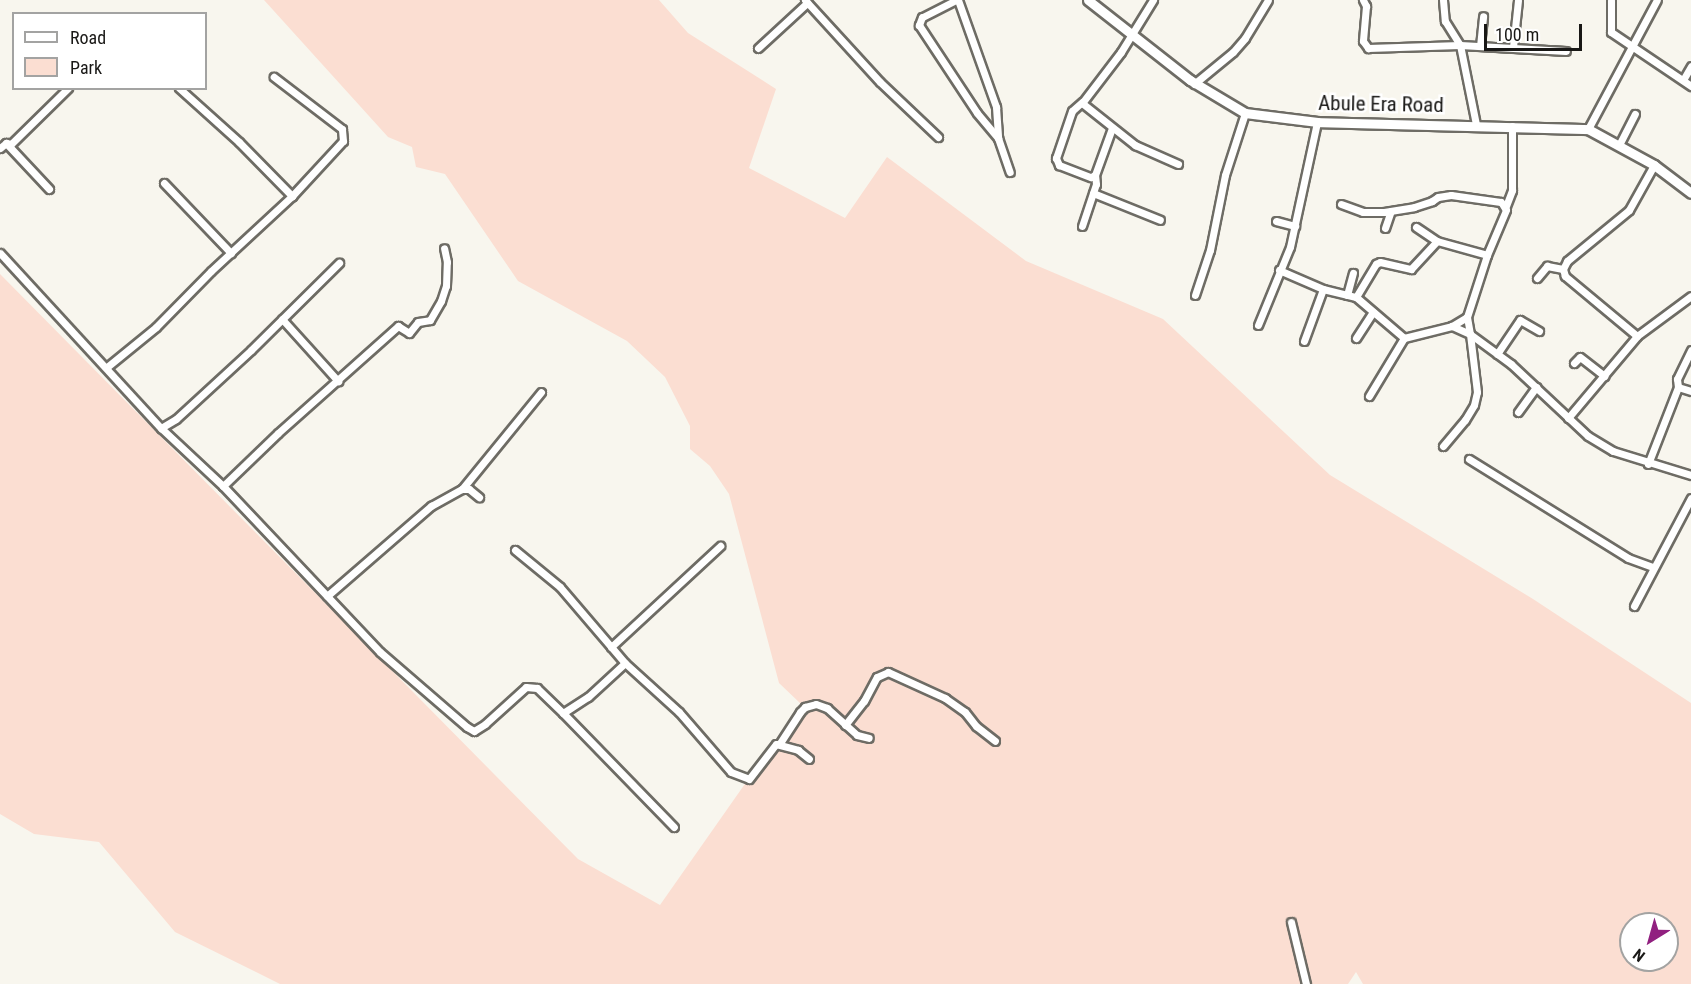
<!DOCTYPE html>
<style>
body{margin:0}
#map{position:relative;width:1691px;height:984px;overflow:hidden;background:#f8f6ee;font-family:"Roboto Condensed",sans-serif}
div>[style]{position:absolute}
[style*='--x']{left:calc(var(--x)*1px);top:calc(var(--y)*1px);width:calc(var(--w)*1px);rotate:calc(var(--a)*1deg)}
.green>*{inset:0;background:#fbded2}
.roads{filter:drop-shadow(2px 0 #6e6c65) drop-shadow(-2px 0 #6e6c65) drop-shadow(0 2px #6e6c65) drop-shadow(0 -2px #6e6c65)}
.street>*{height:7px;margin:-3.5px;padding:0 3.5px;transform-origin:3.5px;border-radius:3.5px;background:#fff}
.secondary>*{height:9px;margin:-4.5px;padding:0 4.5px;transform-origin:4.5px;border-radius:4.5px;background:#fff}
span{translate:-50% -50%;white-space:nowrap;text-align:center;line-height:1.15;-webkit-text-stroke:5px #fff;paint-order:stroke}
.street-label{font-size:21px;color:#191816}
.legend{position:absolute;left:12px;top:12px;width:195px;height:78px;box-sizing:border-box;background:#fff;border:2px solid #a3a3a2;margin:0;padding:8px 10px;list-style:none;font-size:18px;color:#191816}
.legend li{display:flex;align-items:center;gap:12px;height:30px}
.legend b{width:30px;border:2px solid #a3a3a2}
.north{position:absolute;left:1619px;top:912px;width:60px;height:60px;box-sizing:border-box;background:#fff;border:2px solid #a3a3a2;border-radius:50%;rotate:217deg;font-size:16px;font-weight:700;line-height:24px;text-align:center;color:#191816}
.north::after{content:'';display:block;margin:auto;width:21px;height:27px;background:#912080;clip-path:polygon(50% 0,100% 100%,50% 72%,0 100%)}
.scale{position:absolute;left:1484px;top:24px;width:98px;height:27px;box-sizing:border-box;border:3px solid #191816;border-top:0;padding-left:8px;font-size:18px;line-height:21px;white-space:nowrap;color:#191816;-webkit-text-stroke:4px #fff;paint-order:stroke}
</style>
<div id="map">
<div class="green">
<i style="clip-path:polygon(evenodd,264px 0,659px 0,688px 33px,776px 89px,749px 168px,845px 218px,887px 157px,1026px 261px,1163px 319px,1330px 475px,1533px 599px,1691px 703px,1691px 984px,1363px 984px,1356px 972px,1348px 984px,280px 984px,175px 932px,99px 842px,34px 834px,0 814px,0 274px,578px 859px,660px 905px,801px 704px,779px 683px,729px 494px,710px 466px,690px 449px,690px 426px,665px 377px,627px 341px,518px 281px,445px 174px,416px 167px,412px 147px,388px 137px,264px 0,1631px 924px,1667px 924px,1667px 960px,1631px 960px,1631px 924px)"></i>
</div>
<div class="roads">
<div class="street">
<i style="--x:805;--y:0;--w:111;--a:47.6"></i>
<i style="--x:880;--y:82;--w:80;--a:43.5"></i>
<i style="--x:956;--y:0;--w:38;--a:153"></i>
<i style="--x:922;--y:17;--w:9;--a:111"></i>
<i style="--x:919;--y:25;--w:105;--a:56.6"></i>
<i style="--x:977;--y:113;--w:33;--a:50"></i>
<i style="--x:958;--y:0;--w:114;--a:70.4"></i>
<i style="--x:996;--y:107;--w:31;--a:86"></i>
<i style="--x:998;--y:138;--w:36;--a:71"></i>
<i style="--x:1153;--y:0;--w:61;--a:121.6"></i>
<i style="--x:1121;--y:52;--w:64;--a:127.4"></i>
<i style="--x:1082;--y:103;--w:68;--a:38.4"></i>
<i style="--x:1135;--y:145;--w:47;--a:23.8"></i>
<i style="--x:1363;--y:0;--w:7;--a:63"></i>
<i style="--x:1366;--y:6;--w:35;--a:95"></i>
<i style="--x:1363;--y:41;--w:9;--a:54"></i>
<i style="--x:1368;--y:48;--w:92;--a:-1.9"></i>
<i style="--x:1460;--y:45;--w:106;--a:3.2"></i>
<i style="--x:1443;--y:0;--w:21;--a:85"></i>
<i style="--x:1445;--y:21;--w:28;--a:58"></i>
<i style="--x:1460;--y:45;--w:81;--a:78.6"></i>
<i style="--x:1611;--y:0;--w:32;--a:90"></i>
<i style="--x:1611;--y:32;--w:97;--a:34"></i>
<i style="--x:1480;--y:46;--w:30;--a:-84"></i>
<i style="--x:1513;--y:47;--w:47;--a:-83.9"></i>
<i style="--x:758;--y:48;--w:67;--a:-42.6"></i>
<i style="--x:1683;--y:80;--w:16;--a:-60"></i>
<i style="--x:1194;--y:84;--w:50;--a:-39.4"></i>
<i style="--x:1233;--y:52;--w:18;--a:-49"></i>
<i style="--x:1245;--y:38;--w:44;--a:-58.8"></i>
<i style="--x:179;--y:88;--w:81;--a:42"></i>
<i style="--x:239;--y:142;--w:76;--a:45.5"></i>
<i style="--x:1082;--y:102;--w:13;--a:138"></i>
<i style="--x:1072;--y:111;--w:50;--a:108.8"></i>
<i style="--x:1056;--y:158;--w:8;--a:67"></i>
<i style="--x:1059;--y:165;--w:34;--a:21"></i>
<i style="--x:1091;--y:177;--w:4;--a:-27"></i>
<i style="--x:1095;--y:175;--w:50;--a:-70.1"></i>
<i style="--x:1588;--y:129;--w:146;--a:-61.9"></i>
<i style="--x:6;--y:143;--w:63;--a:46.9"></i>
<i style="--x:1619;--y:145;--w:35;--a:-63"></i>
<i style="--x:0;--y:148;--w:8;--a:-40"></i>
<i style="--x:6;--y:143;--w:5;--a:11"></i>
<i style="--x:11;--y:144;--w:80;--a:-44.5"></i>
<i style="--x:164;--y:183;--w:97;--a:46.3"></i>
<i style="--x:1093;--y:193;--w:72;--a:21.9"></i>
<i style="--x:1341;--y:204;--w:23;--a:20"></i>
<i style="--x:1363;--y:212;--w:21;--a:0"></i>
<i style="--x:1384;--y:212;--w:30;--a:-9"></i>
<i style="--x:1414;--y:207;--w:19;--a:-18"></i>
<i style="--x:1432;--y:201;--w:7;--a:-34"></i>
<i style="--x:1438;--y:197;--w:13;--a:-9"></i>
<i style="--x:1451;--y:195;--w:50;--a:8"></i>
<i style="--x:1501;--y:202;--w:9;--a:58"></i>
<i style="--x:1506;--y:210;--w:49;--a:112.9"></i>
<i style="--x:1487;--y:255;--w:65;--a:107.9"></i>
<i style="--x:1467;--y:317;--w:17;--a:80"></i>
<i style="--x:1470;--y:334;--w:51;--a:36.2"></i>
<i style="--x:1511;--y:364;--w:105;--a:43.1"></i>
<i style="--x:1588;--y:436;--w:29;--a:31"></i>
<i style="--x:1613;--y:451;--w:82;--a:17.1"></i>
<i style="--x:1506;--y:206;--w:17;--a:-69"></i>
<i style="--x:1512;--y:190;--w:64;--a:-90"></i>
<i style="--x:1276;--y:221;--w:20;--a:15"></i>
<i style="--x:1082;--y:226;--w:44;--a:-71.6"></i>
<i style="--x:1096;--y:184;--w:9;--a:-96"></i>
<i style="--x:1416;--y:227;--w:25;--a:34"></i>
<i style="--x:1385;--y:228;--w:18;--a:-71"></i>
<i style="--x:0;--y:253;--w:238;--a:47.4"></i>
<i style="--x:161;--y:428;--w:85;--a:43.1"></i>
<i style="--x:223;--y:486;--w:228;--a:46.6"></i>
<i style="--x:380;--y:652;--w:115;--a:40.8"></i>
<i style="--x:467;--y:727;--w:8;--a:30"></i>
<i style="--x:474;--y:731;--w:13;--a:-32"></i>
<i style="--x:485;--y:724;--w:55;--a:-42.1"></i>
<i style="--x:526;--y:687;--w:11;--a:5"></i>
<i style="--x:537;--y:688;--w:36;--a:44"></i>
<i style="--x:563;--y:713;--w:30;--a:-33"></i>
<i style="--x:588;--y:697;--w:50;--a:-42.6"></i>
<i style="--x:1279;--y:270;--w:48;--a:23.4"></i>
<i style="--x:1323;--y:289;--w:34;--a:14"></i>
<i style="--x:1356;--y:297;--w:63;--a:40.5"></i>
<i style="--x:1404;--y:338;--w:49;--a:-14"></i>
<i style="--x:1452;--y:326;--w:17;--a:-31"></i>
<i style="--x:1537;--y:278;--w:16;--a:-50"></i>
<i style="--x:1547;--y:266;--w:16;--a:11"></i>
<i style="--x:1195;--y:295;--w:47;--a:-71.6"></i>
<i style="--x:1210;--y:250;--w:76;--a:-78.7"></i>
<i style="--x:1225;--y:175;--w:65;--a:-72.1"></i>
<i style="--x:1347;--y:295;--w:23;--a:-75"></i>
<i style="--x:1356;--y:297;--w:39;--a:-59"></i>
<i style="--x:1376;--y:264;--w:4;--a:-27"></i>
<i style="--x:1380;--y:262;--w:32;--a:13"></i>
<i style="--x:1411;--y:269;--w:38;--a:-47"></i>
<i style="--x:1437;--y:241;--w:52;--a:15.6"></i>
<i style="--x:282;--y:319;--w:84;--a:47.9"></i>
<i style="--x:1258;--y:325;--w:84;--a:-67.7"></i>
<i style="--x:1290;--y:247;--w:128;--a:-77.8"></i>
<i style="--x:1637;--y:336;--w:94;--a:-140.2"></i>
<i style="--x:1565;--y:276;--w:7;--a:-106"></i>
<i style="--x:1563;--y:269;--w:9;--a:-63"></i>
<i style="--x:1567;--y:261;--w:80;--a:-39.4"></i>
<i style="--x:1629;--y:210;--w:51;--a:-60.9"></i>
<i style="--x:1356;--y:338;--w:31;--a:-57"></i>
<i style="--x:1304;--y:341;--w:55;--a:-69.9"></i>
<i style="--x:1497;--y:354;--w:41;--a:-55.9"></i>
<i style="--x:1520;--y:320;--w:22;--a:30"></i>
<i style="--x:1574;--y:363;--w:8;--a:-45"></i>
<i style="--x:1580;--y:357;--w:31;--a:38"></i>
<i style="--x:107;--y:367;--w:63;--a:-39.2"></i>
<i style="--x:156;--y:327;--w:78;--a:-45.5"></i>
<i style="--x:211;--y:271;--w:110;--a:-42.8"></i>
<i style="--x:292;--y:196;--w:75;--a:-47.2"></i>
<i style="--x:343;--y:141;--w:12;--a:-95"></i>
<i style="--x:342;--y:129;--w:86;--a:-142.6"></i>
<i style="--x:1678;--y:387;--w:14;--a:17"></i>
<i style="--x:1369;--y:396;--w:68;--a:-58.9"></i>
<i style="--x:1518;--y:412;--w:31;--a:-54"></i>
<i style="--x:1568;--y:418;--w:107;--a:-49.9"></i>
<i style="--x:1637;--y:336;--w:67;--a:-36.5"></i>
<i style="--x:161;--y:428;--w:17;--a:-31"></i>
<i style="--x:176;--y:419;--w:102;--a:-42.6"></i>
<i style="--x:251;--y:350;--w:124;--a:-44.7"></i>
<i style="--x:1443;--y:446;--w:34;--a:-50"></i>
<i style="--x:1465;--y:420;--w:17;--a:-59"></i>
<i style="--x:1474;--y:405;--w:13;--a:-77"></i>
<i style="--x:1477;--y:392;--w:58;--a:-96.9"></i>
<i style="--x:1470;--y:334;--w:20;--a:-156"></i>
<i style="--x:1469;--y:459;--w:187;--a:31.9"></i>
<i style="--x:1628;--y:558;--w:27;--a:20"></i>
<i style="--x:1648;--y:464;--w:83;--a:-68.7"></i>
<i style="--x:1678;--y:387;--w:8;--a:-97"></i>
<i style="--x:1677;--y:379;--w:32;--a:-64"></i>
<i style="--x:223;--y:486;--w:76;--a:-43.9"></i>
<i style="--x:278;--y:433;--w:161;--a:-41.7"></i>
<i style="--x:398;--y:326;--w:13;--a:32"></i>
<i style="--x:409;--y:333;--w:14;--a:-51"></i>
<i style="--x:418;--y:322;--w:12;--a:-9"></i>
<i style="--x:430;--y:320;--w:22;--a:-60"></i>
<i style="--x:441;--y:301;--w:16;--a:-72"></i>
<i style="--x:446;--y:286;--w:24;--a:-88"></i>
<i style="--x:447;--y:262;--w:14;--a:-102"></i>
<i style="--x:462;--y:489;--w:125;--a:-50.8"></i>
<i style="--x:515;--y:550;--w:58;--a:39.4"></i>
<i style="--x:560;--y:587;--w:100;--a:49.5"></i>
<i style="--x:625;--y:663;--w:73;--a:42.2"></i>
<i style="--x:679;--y:712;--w:79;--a:49.1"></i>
<i style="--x:731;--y:772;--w:19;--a:21"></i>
<i style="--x:749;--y:779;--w:44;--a:-52.4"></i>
<i style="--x:776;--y:744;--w:23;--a:15"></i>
<i style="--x:798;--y:750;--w:14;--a:39"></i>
<i style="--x:327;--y:596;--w:138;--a:-40.9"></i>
<i style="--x:431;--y:506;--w:35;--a:-29"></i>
<i style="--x:462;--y:489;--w:7;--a:0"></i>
<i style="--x:469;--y:489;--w:13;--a:39"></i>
<i style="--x:1634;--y:606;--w:122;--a:-62.2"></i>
<i style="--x:611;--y:647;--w:149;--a:-42.8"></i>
<i style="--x:563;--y:713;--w:159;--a:45.8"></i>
<i style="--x:845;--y:725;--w:31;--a:-52"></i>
<i style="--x:864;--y:701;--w:27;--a:-62"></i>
<i style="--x:877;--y:677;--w:12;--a:-24"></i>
<i style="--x:888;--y:672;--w:63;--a:24.5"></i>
<i style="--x:945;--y:698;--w:24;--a:35"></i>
<i style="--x:965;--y:712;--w:18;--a:52"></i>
<i style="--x:976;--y:726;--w:24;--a:38"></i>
<i style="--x:780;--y:743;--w:37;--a:-57"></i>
<i style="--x:800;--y:712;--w:7;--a:-45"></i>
<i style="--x:805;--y:707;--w:11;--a:-15"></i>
<i style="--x:816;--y:704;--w:12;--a:20"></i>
<i style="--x:827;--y:708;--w:40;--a:42"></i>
<i style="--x:857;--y:735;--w:12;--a:14"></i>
<i style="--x:1291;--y:922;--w:64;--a:76.4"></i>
</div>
<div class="secondary">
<i style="--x:1088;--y:0;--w:130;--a:38.1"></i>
<i style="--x:1190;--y:80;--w:64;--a:31"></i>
<i style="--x:1245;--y:113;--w:73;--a:7.1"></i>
<i style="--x:1317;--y:122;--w:271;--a:1.5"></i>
<i style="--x:1588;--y:129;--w:75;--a:28.6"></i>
<i style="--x:1654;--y:165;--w:46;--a:37.1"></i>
</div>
</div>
<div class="street-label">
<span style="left:1381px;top:104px;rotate:1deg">Abule Era Road</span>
</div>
<ul class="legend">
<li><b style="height:8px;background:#fff"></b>Road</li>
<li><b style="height:16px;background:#fbded2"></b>Park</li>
</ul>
<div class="north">N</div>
<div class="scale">100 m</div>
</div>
